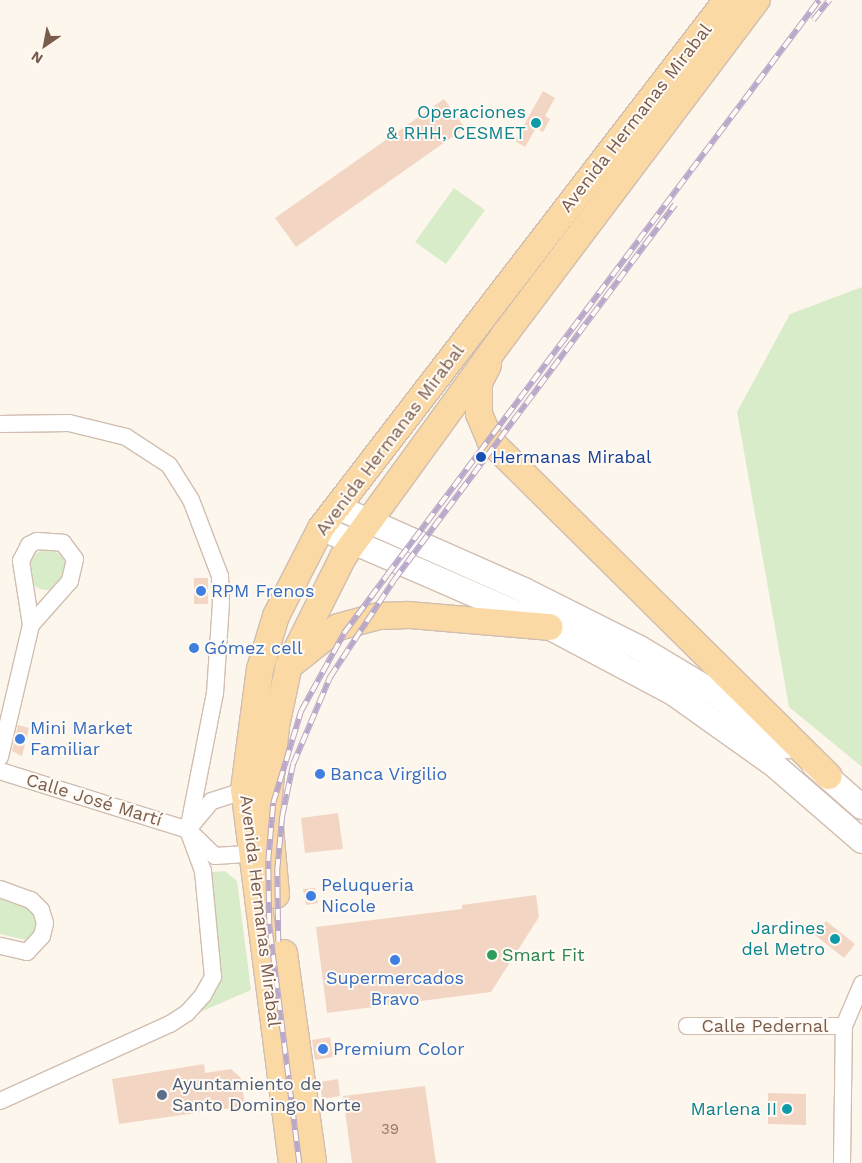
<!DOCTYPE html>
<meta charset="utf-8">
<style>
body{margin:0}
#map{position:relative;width:862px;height:1163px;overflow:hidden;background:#fdf6ec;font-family:"Work Sans",sans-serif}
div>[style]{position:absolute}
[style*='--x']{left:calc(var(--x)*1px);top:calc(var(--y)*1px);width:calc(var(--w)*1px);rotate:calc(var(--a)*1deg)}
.green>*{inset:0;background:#d8ecc9}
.round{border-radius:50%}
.building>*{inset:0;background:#f3d5c3}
.roads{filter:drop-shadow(1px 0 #d1beb0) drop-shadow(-1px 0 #d1beb0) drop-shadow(0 1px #d1beb0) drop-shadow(0 -1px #d1beb0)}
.street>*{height:16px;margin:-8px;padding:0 8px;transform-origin:8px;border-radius:8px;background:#fff}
.secondary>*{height:24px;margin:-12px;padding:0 12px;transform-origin:12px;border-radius:12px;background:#fff}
.primary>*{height:26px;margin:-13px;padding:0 13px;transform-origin:13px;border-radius:13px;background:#fbd9a5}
.rail>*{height:5.5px;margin-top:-2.75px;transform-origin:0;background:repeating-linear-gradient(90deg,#fffaf3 0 11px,#b9a8c9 0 22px);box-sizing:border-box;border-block:1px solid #b9a8c9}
.dots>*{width:14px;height:14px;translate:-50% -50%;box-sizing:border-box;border:2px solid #fffaf3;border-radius:50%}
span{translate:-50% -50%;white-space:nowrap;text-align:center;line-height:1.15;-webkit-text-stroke:4px #fffaf3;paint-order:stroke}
.number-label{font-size:15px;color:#987a6a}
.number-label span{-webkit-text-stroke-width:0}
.culture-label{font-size:18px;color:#0d838f}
.right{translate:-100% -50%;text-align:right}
.street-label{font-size:18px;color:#7a5c4d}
.transit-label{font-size:18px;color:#164399}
.left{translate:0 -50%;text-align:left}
.shop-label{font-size:18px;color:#366cbe}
.leisure-label{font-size:18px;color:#27864d}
.service-label{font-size:18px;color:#4e5e75}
.north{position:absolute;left:20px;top:20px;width:50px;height:50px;-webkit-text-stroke:4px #fffaf3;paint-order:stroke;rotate:213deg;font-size:14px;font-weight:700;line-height:20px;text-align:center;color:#7a5c4d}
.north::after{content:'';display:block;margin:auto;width:18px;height:22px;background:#7a5c4d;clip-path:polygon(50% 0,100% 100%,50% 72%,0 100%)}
</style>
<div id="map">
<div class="green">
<i style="clip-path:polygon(454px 188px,485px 210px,446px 264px,415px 242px)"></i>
<i style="clip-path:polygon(862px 287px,862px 767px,789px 707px,737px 412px,790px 314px)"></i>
<i class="round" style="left:27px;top:550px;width:40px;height:40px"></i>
<i style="clip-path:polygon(225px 871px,237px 881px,251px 990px,191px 1016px,205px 999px,208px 877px,213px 872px)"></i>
<i style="clip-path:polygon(0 895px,32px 908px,38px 926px,30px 941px,0 934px)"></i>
</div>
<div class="building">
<i style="clip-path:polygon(543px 91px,555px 98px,545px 116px,550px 119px,543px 132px,536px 128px,525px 147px,515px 141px)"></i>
<i style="clip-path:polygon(444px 99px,465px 128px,296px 247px,275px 218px)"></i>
<i style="clip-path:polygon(194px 578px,208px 578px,208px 604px,194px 604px)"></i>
<i style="clip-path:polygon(18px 725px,29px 728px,22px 756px,12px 751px)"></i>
<i style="clip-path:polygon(338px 813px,343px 849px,305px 853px,301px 818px)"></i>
<i style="clip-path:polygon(315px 888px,318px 903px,306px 905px,303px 889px)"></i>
<i style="clip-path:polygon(536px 895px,539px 917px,491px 992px,327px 1013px,316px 927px,462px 909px,462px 905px)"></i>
<i style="clip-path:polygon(826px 921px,855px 944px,844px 958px,815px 935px)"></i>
<i style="clip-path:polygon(330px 1037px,333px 1057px,315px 1060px,312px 1040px)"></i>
<i style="clip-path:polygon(204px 1064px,205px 1073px,231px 1069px,241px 1078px,245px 1106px,119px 1124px,112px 1079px)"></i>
<i style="clip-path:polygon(338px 1079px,340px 1096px,322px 1099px,320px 1082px)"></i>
<i style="clip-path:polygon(425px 1086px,436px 1163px,352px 1163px,343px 1096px)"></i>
<i style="clip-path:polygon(768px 1093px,806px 1094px,806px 1125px,768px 1124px)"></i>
</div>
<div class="roads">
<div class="street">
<i style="--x:0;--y:424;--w:69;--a:-0.8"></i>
<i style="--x:69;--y:423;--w:59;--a:13.8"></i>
<i style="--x:126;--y:437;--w:51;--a:33.1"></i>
<i style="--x:169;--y:465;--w:41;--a:57.8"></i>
<i style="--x:191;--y:500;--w:81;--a:69.1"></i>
<i style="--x:220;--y:576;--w:27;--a:88"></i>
<i style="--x:221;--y:603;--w:90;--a:93.8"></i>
<i style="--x:215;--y:693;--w:140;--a:101.1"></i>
<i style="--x:0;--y:757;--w:136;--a:-76.8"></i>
<i style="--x:31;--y:625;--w:65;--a:-98.9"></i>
<i style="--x:21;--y:561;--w:18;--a:-63"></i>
<i style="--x:29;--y:545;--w:9;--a:-27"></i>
<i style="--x:37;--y:541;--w:26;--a:4"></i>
<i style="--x:63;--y:543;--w:20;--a:53"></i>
<i style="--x:75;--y:559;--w:23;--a:103"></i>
<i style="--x:70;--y:581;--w:59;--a:131.6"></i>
<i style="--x:0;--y:771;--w:197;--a:17.4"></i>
<i style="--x:188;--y:830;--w:37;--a:44"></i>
<i style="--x:215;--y:856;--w:46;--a:-3.7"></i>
<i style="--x:189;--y:828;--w:35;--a:-50"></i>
<i style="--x:212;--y:801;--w:43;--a:-17.6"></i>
<i style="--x:0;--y:889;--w:33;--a:20"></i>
<i style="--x:31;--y:900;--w:14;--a:45"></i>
<i style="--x:41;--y:910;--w:14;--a:73"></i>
<i style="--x:45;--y:923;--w:13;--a:103"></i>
<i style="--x:42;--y:936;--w:22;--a:133"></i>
<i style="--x:27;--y:952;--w:28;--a:-167"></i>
<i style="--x:687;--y:1026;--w:157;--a:0"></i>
<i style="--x:0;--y:1101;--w:187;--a:-24.4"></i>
<i style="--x:170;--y:1024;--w:20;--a:-33"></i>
<i style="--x:187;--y:1013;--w:24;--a:-48"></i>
<i style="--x:203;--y:995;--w:21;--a:-61"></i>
<i style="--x:213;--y:977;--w:106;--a:-95.4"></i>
<i style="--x:203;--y:871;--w:44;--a:-110.1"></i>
<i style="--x:842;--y:1163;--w:137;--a:-89.2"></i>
<i style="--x:844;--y:1026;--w:46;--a:-66.8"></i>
</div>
<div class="secondary">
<i style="--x:337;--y:507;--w:205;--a:23.9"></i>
<i style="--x:524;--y:590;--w:127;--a:26.6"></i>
<i style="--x:638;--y:647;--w:87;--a:31"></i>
<i style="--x:713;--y:692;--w:92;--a:36.1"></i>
<i style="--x:321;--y:528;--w:249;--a:23.5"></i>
<i style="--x:549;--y:627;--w:140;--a:28"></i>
<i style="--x:673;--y:693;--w:123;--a:35.4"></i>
<i style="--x:773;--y:764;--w:118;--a:40.9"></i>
<i style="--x:814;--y:765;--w:64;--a:41.2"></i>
</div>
<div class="primary">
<i style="--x:488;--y:365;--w:20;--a:117"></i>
<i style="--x:479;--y:383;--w:31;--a:90"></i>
<i style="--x:479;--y:414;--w:30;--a:67"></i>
<i style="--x:491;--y:442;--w:475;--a:44.7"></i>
<i style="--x:294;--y:662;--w:56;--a:-38.5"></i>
<i style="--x:338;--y:627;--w:42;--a:-15"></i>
<i style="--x:379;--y:616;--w:30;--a:-2"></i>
<i style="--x:409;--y:615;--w:141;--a:4.9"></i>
<i style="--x:276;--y:895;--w:90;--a:-95.1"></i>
<i style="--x:268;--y:805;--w:79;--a:-84.2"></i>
<i style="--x:276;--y:726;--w:62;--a:-78"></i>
<i style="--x:289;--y:665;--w:121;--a:-63.4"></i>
<i style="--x:343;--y:557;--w:276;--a:-54"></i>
<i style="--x:505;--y:334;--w:418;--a:-53"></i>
<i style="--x:284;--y:953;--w:212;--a:82.1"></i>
<i style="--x:292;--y:1163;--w:376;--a:-97.3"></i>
<i style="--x:244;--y:790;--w:122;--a:-82.5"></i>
<i style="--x:260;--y:669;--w:55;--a:-73.2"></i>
<i style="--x:276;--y:616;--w:99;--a:-62.9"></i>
<i style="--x:321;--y:528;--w:666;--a:-52.44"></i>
</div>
</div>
<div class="rail">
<i style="--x:813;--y:20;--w:26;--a:-51"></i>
<i style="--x:278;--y:942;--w:72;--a:-90.8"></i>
<i style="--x:277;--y:870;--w:54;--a:-84.7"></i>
<i style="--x:282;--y:816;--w:53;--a:-78.1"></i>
<i style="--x:293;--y:764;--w:95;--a:-67"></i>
<i style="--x:330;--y:677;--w:116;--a:-56.6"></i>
<i style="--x:394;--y:580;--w:469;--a:-53.2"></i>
<i style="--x:299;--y:1163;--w:241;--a:-97.2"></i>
<i style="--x:269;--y:924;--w:63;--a:-90.9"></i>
<i style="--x:268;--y:861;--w:58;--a:-85.1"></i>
<i style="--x:273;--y:803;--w:96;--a:-73.1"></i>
<i style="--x:301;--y:711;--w:89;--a:-61.1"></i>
<i style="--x:344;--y:633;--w:72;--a:-53.4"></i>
<i style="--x:387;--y:575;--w:719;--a:-53.08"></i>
</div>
<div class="dots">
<i style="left:536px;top:123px;background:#0f9aa8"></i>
<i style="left:481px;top:457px;background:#1a4fb4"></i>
<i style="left:201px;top:591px;background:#3f7fe0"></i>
<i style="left:194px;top:648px;background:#3f7fe0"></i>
<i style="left:20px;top:739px;background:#3f7fe0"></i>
<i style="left:320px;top:774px;background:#3f7fe0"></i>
<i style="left:311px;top:896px;background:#3f7fe0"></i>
<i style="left:835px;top:939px;background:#0f9aa8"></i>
<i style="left:492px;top:955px;background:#2e9e5b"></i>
<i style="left:395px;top:960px;background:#3f7fe0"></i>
<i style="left:323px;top:1049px;background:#3f7fe0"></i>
<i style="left:162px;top:1095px;background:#5c6f8a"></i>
<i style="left:787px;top:1109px;background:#0f9aa8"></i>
</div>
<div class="number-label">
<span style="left:390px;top:1130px">39</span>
</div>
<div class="culture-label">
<span class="right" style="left:526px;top:123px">Operaciones<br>&amp; RHH, CESMET</span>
<span class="right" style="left:825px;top:939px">Jardines<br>del Metro</span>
<span class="right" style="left:777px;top:1109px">Marlena II</span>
</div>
<div class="street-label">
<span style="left:636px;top:118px;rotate:-52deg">Avenida Hermanas Mirabal</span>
<span style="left:390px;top:440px;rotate:-53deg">Avenida Hermanas Mirabal</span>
<span style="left:94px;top:800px;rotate:17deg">Calle José Martí</span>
<span style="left:260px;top:911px;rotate:83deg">Avenida Hermanas Mirabal</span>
<span style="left:765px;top:1026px">Calle Pedernal</span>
</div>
<div class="transit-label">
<span class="left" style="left:492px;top:457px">Hermanas Mirabal</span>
</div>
<div class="shop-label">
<span class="left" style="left:211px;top:591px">RPM Frenos</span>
<span class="left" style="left:204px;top:648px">Gómez cell</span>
<span class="left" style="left:30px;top:739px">Mini Market<br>Familiar</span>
<span class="left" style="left:330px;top:774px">Banca Virgilio</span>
<span class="left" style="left:321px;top:896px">Peluqueria<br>Nicole</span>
<span style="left:395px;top:989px">Supermercados<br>Bravo</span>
<span class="left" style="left:333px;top:1049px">Premium Color</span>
</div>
<div class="leisure-label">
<span class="left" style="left:502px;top:955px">Smart Fit</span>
</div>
<div class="service-label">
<span class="left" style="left:172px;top:1095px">Ayuntamiento de<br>Santo Domingo Norte</span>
</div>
<div class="north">N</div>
</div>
